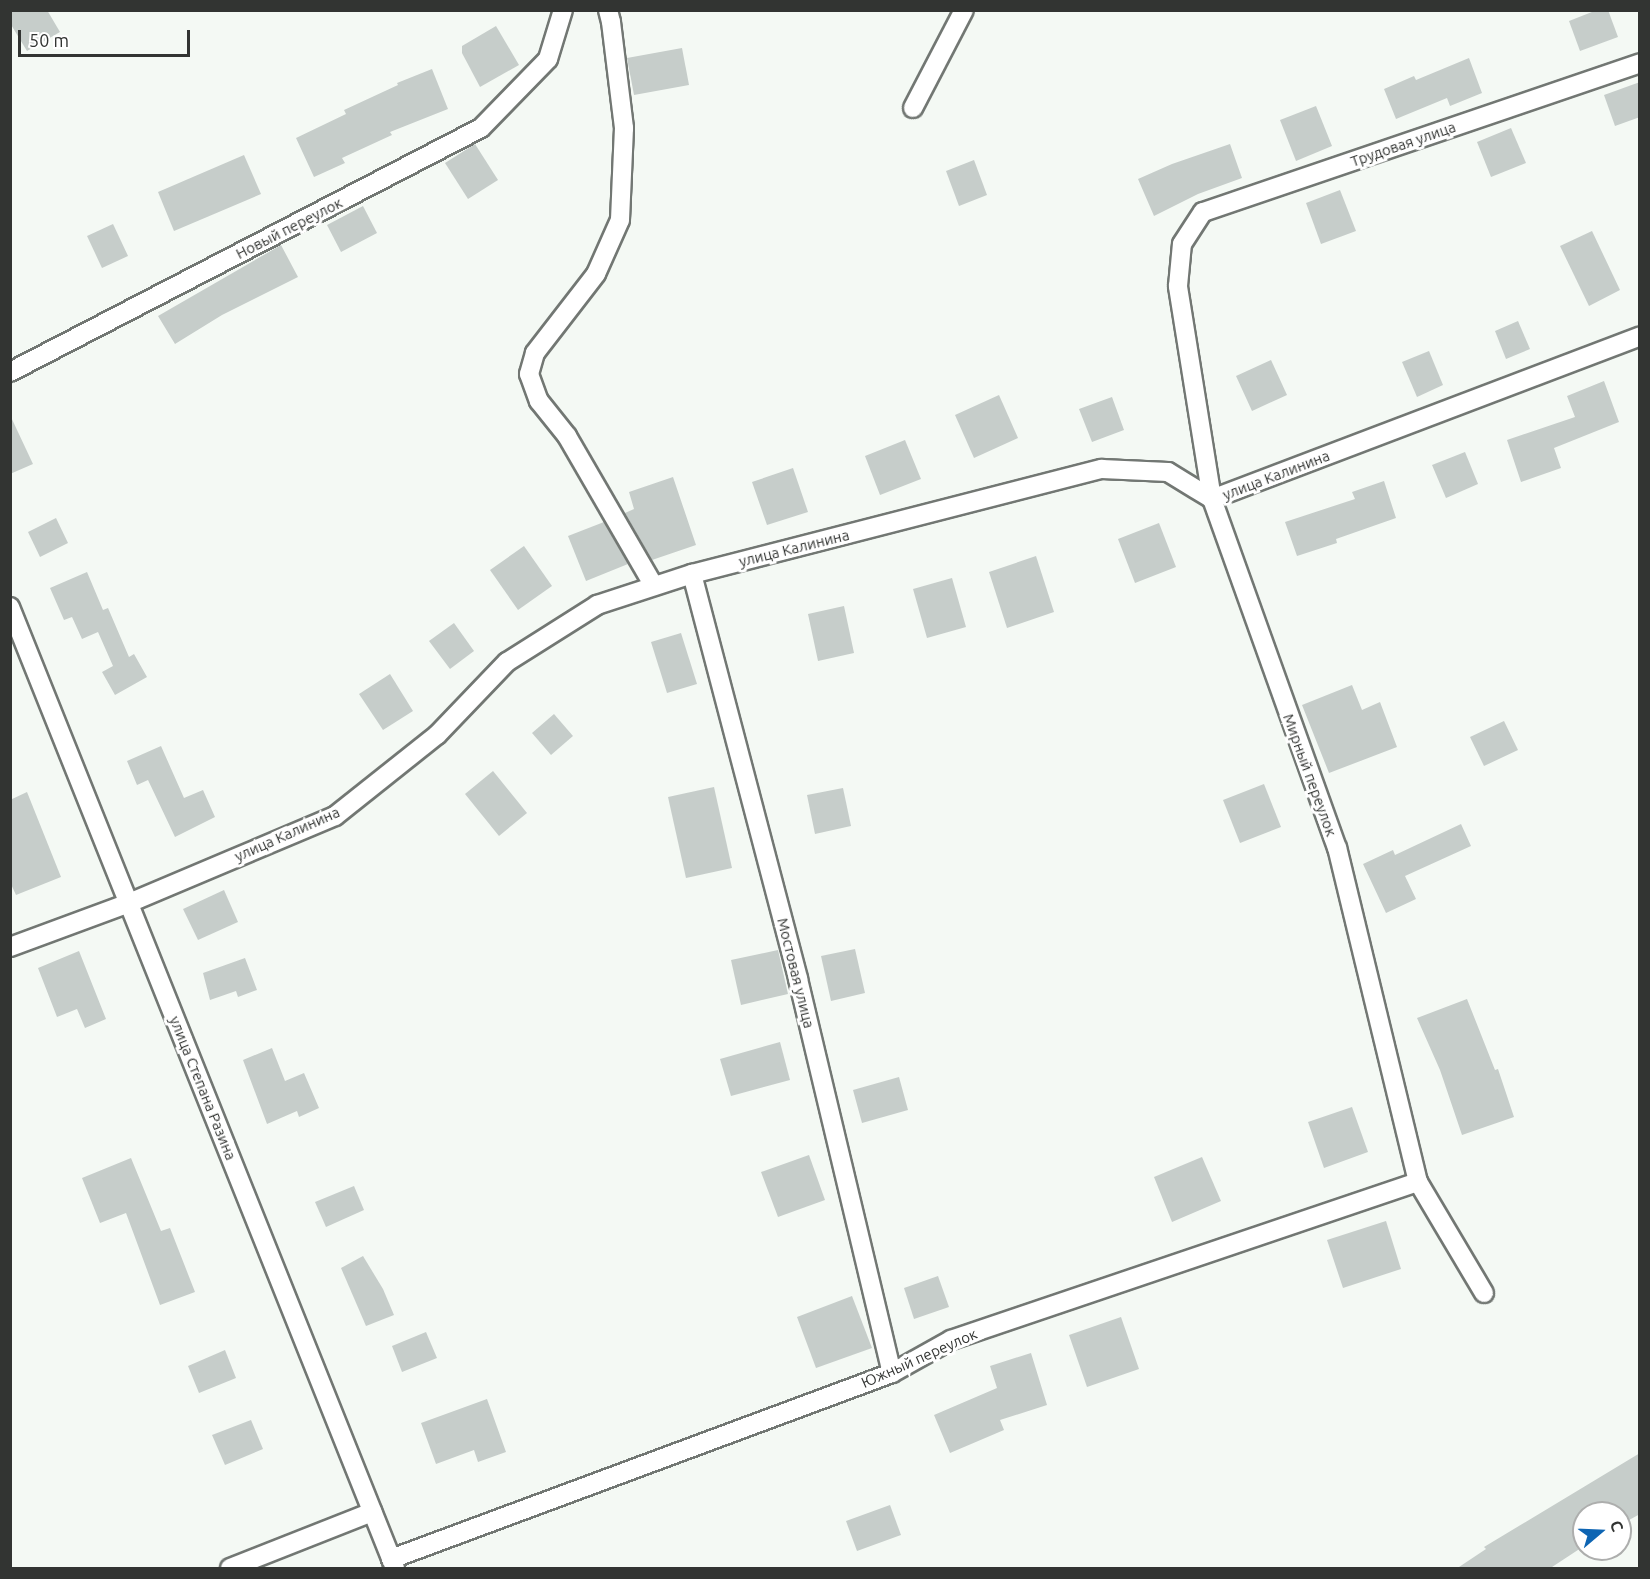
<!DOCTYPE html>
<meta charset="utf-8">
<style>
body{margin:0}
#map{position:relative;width:1650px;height:1579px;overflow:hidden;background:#f4f9f4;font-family:Ubuntu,sans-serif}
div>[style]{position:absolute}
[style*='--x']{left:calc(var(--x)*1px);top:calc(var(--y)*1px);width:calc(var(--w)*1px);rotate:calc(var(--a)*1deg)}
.building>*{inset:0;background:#c6cdca}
.roads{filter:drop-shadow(2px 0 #727773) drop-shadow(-2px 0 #727773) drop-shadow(0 2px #727773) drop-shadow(0 -2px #727773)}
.minor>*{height:18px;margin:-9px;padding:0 9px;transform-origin:9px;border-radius:9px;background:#fff}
span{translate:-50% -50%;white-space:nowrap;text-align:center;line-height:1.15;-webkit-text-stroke:6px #fff;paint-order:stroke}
.street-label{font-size:15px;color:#323432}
.frame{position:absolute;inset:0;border:12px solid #323432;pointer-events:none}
.north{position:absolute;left:1572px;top:1501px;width:60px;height:60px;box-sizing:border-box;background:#fff;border:2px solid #adaead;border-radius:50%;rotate:71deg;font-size:16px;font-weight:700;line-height:24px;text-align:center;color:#323432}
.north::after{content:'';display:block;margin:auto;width:21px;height:27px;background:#0e65b3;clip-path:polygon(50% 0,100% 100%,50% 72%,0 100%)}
.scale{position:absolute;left:18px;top:30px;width:172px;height:27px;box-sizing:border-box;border:3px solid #323432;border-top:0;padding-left:8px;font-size:18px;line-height:21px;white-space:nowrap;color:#323432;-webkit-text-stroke:4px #fff;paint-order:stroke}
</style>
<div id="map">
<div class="building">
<i style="clip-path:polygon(10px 10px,47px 10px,60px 32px,27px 51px,10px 23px)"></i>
<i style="clip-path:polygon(1597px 10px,1608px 10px,1618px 37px,1580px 51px,1569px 21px)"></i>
<i style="clip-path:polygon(496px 26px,519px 65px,480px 87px,462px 53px,462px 46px)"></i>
<i style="clip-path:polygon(682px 48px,689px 85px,634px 95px,627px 58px)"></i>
<i style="clip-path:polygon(1469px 58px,1482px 93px,1450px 106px,1447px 98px,1396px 119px,1384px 89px,1414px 76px,1416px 80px)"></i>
<i style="clip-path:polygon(432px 69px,448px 109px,390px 132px,392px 135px,342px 158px,345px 163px,314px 177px,296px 138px,346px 114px,344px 110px,398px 85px,397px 83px)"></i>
<i style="clip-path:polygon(1640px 82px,1640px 117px,1615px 126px,1604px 95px)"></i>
<i style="clip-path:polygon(1316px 106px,1332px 146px,1296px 161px,1280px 120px)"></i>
<i style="clip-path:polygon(1511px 128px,1526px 163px,1491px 177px,1477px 142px)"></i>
<i style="clip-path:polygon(475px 144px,498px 180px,468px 199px,445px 163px)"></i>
<i style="clip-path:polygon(1230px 144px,1242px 178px,1198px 194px,1154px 216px,1138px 179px,1172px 164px)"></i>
<i style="clip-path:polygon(244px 155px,261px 194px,174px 231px,158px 192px)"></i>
<i style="clip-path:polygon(974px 160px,987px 195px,959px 206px,946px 171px)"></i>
<i style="clip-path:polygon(1340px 190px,1356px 231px,1321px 244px,1306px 203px)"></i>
<i style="clip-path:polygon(363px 206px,377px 233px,341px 252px,327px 225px)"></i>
<i style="clip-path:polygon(113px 224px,128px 256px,102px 268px,87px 236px)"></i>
<i style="clip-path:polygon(1592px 231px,1620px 290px,1589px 306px,1560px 246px)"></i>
<i style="clip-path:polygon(281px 245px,298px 277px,222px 315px,175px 344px,158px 316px)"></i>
<i style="clip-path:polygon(1518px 321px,1530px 349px,1506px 359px,1495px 331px)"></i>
<i style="clip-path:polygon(1429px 351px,1443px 385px,1417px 397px,1402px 362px)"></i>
<i style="clip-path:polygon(1271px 360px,1287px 395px,1252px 411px,1236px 376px)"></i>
<i style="clip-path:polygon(1604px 381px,1619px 422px,1554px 448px,1561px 468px,1521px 482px,1507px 440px,1575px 417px,1567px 396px)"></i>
<i style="clip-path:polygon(999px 395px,1018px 438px,974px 458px,955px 415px)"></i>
<i style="clip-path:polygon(1112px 397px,1124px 430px,1092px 442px,1079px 409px)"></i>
<i style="clip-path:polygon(10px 415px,33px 464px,10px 474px)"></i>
<i style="clip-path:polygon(905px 440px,921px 479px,880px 495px,865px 456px)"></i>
<i style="clip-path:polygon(1465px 452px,1478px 484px,1446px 498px,1432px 465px)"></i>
<i style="clip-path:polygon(793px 468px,808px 512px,767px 525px,752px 482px)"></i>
<i style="clip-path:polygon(673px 477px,696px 545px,652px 560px,625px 513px,634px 509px,629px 492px)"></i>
<i style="clip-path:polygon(1384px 481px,1396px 518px,1336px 539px,1337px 543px,1297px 556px,1285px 522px,1355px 499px,1352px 492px)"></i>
<i style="clip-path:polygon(56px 518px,68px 543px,40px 557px,28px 532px)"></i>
<i style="clip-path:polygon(604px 522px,628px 564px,586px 581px,568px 536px)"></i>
<i style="clip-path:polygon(1159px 523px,1176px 567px,1135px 583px,1118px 539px)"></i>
<i style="clip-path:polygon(524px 546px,552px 586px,518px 610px,490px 570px)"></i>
<i style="clip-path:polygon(1036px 556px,1054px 612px,1007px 628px,989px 572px)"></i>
<i style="clip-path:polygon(87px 572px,103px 610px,108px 608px,129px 657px,134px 654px,147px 677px,115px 695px,102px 672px,113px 666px,98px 632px,82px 639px,72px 617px,64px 620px,50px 588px)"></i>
<i style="clip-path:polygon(952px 578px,966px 627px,927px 638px,913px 589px)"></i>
<i style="clip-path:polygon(844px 606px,854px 653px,818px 661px,808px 614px)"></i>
<i style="clip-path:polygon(454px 623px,474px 651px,450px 669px,429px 641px)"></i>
<i style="clip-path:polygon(681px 633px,697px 684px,667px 693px,651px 642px)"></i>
<i style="clip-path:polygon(390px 674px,413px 711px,383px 730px,359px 694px)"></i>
<i style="clip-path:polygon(1352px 685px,1362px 710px,1380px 702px,1397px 747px,1329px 773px,1302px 705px)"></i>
<i style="clip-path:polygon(554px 714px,573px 736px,551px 755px,532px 733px)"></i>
<i style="clip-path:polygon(1504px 721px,1518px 750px,1484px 766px,1470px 737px)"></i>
<i style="clip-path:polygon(161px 746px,184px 798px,203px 790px,215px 817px,175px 837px,148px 780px,137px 785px,127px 761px)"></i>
<i style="clip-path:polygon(493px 771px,527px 813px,499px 836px,465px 794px)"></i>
<i style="clip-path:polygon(1264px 784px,1281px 827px,1240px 843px,1223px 800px)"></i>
<i style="clip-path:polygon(714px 787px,732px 868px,686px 878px,668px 797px)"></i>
<i style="clip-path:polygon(843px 788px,851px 826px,815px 834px,807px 795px)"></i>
<i style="clip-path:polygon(27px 792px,61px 877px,16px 895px,10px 882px,10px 800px)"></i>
<i style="clip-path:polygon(1461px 824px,1471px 846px,1405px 876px,1416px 899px,1386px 913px,1363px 864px,1393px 850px,1395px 855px)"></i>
<i style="clip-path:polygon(224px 890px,238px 922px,198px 940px,183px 909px)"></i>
<i style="clip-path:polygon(855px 949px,865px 993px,831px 1001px,821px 956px)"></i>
<i style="clip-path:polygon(778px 950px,788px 994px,741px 1005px,731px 960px)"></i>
<i style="clip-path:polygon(79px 951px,106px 1019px,85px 1028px,77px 1009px,57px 1017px,38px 968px)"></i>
<i style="clip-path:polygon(245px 958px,257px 990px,238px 997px,236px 991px,210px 1000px,203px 973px)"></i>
<i style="clip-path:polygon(1467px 999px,1495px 1070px,1498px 1069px,1514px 1117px,1462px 1135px,1440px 1070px,1417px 1018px)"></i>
<i style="clip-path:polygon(780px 1042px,790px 1080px,731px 1096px,720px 1059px)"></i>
<i style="clip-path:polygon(272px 1048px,285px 1081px,304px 1073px,319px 1108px,299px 1117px,297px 1111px,267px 1124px,243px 1060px)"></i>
<i style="clip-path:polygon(899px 1077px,908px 1110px,862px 1123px,853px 1090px)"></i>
<i style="clip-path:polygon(1352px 1107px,1368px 1152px,1324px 1168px,1308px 1122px)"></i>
<i style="clip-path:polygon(809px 1155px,825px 1200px,778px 1217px,761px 1172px)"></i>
<i style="clip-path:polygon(1202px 1157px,1221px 1201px,1172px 1222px,1154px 1177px)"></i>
<i style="clip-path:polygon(131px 1158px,161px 1231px,170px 1228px,195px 1292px,160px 1305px,126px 1213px,100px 1223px,82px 1178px)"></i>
<i style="clip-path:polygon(354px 1186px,364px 1210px,326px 1227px,315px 1202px)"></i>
<i style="clip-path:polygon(1386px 1221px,1401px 1269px,1343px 1288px,1327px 1240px)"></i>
<i style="clip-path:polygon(363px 1256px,383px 1289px,394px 1315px,366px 1326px,341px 1268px)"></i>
<i style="clip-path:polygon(938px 1276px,949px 1307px,914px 1319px,904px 1288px)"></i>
<i style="clip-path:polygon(852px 1296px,872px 1348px,816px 1368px,797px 1317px)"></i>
<i style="clip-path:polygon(1121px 1317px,1139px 1369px,1087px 1387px,1069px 1335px)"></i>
<i style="clip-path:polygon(426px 1332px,437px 1358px,402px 1372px,392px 1346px)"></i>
<i style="clip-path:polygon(225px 1350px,236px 1378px,199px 1393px,188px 1366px)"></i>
<i style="clip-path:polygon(1031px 1353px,1047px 1405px,1000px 1420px,1004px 1430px,950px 1453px,934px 1415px,997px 1388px,990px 1366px)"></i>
<i style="clip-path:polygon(487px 1399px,506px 1452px,478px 1462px,474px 1450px,436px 1464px,421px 1423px)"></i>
<i style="clip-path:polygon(251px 1420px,263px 1449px,225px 1465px,212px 1435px)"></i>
<i style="clip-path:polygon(1640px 1453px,1640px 1514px,1620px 1525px,1620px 1513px,1584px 1513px,1584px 1546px,1549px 1569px,1456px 1569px,1486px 1549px,1484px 1547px)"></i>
<i style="clip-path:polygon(890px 1505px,901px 1535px,857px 1551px,846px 1521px)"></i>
</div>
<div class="roads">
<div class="minor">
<i style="--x:608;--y:10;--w:12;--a:76"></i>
<i style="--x:611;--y:22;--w:107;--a:83"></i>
<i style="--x:624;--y:128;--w:92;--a:92.5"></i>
<i style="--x:620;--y:220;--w:59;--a:114"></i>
<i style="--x:596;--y:274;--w:100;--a:127.7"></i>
<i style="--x:535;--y:353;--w:22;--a:106"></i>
<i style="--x:529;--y:374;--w:29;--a:70"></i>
<i style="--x:539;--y:401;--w:45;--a:51.3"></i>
<i style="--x:567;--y:436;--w:173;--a:59.9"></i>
<i style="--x:913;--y:108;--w:110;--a:-62.5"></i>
<i style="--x:10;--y:372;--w:530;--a:-27.39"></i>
<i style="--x:481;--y:128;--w:96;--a:-45.8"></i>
<i style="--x:548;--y:59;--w:51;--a:-73"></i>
<i style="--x:692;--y:574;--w:419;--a:75.3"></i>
<i style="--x:798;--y:979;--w:405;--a:76.6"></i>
<i style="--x:10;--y:607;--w:1035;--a:68.17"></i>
<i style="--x:10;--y:947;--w:127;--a:-20.3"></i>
<i style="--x:129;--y:903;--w:224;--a:-22.9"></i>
<i style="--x:335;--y:816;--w:130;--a:-38.5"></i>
<i style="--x:437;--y:735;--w:101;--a:-46.2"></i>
<i style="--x:507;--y:662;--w:107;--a:-32.3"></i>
<i style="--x:597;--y:605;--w:100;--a:-18.1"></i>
<i style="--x:692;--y:574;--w:423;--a:-14.4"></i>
<i style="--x:1102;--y:469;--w:66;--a:2.6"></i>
<i style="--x:1168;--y:472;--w:52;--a:31.5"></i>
<i style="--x:1212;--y:499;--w:458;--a:-20.8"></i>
<i style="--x:1484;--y:1293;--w:129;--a:-120.7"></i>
<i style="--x:1418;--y:1182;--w:344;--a:-103.6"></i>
<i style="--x:1337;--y:848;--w:371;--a:-109.7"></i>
<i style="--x:1212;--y:499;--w:216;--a:-99.1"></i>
<i style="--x:1178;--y:286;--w:42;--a:-84.6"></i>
<i style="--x:1182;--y:244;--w:38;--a:-57"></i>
<i style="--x:1203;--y:212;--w:462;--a:-18.8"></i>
<i style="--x:391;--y:1559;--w:534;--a:-20.37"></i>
<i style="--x:892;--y:1373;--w:68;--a:-29.2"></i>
<i style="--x:951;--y:1340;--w:493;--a:-18.7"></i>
<i style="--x:230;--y:1568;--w:153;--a:-21.5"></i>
</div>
</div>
<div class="street-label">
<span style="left:1403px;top:144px;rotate:-19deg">Трудовая улица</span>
<span style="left:289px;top:228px;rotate:-27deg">Новый переулок</span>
<span style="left:1276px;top:475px;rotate:-21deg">улица Калинина</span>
<span style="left:794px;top:548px;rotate:-14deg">улица Калинина</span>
<span style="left:1310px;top:775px;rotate:70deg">Мирный переулок</span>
<span style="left:287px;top:834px;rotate:-24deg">улица Калинина</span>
<span style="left:796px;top:973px;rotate:76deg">Мостовая улица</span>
<span style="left:203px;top:1088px;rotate:68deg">улица Степана Разина</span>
<span style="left:919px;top:1358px;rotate:-24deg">Южный переулок</span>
</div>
<div class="frame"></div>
<div class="north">С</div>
<div class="scale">50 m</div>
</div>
